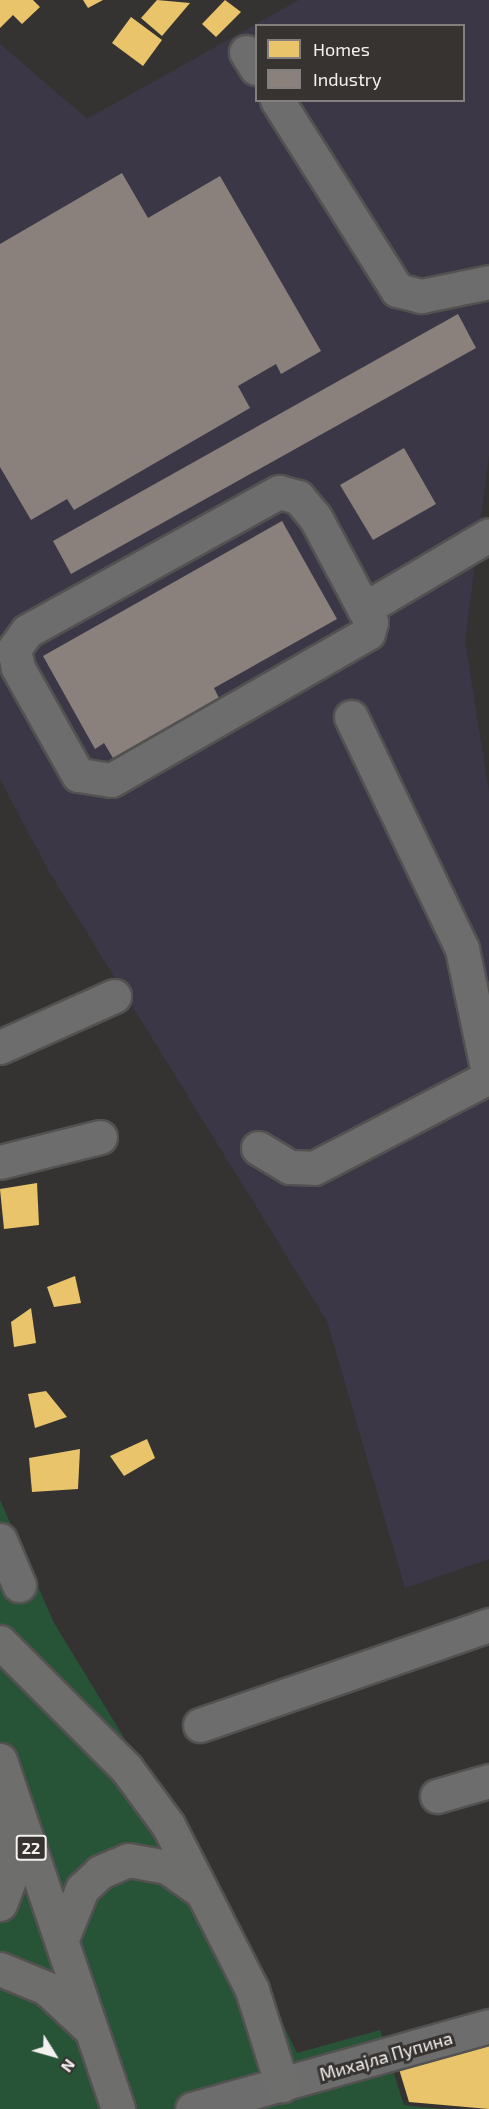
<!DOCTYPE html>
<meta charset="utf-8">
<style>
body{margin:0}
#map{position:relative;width:489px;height:2109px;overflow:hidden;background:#353332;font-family:"Exo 2",sans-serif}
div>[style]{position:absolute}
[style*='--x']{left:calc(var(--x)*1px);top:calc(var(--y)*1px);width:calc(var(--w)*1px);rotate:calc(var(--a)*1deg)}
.industrial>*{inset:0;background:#3c3746}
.green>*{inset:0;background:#275337}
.homes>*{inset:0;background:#e9c46a}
.industry>*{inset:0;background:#8a817c}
.roads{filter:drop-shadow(2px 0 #535251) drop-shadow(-2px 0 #535251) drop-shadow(0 2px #535251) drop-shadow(0 -2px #535251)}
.minor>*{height:33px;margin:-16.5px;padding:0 16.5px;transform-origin:16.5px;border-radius:16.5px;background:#6d6d6d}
.major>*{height:33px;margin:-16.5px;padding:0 16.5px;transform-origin:16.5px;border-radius:16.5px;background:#6e6e6d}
span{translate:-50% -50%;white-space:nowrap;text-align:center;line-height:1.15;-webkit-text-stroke:6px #363331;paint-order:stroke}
.shield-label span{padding:2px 4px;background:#363331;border:2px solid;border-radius:4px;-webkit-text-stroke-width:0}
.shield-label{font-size:16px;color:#f4f2f1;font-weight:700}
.street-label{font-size:18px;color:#f4f2f1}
.legend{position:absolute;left:255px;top:24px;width:210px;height:78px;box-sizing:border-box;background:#363331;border:2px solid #827f7e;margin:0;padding:8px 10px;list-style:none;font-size:18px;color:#f4f2f1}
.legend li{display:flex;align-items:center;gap:12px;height:30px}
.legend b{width:30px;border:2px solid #827f7e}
.north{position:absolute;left:24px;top:2025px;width:60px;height:60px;-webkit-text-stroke:4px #363331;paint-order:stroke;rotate:127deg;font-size:16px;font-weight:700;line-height:24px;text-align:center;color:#f4f2f1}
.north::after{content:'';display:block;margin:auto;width:21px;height:27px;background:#f4f2f1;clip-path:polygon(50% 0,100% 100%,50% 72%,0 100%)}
</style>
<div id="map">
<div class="industrial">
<i style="clip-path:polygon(evenodd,299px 0,489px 0,489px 455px,465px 641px,489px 792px,489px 1559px,405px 1588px,327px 1321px,47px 868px,0 779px,0 44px,87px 119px,299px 0,256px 26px,464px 26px,464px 100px,256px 100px,256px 26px)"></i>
</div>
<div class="green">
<i style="clip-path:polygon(0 1500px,54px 1623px,220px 1895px,297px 2053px,380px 2030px,404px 2105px,440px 2109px,0 2109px)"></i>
</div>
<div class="homes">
<i style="clip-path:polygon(0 0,33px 0,40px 7px,22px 24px,13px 15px,0 28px)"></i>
<i style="clip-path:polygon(83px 0,103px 0,88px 8px)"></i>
<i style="clip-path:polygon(157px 0,190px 3px,162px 36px,141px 18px)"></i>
<i style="clip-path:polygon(225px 0,241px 12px,216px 37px,202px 24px)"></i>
<i style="clip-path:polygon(131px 17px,162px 40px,143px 66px,112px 43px)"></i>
<i style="clip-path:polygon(37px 1183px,39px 1225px,4px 1229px,0 1189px)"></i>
<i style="clip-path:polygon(75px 1276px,81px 1303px,54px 1307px,47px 1287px)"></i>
<i style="clip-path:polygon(31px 1308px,36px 1343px,14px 1347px,11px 1322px)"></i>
<i style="clip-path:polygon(46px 1391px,67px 1417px,35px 1428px,28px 1394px)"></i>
<i style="clip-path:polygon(147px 1439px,155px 1458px,124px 1476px,110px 1456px)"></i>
<i style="clip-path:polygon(80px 1449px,78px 1489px,32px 1492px,29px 1458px)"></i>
<i style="clip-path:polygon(489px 2044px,489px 2109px,409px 2102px,399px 2069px)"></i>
</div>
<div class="industry">
<i style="clip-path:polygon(122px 173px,148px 218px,220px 176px,321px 351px,281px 374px,276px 364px,238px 386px,250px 408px,74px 510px,67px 499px,31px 520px,0 467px,0 244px)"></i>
<i style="clip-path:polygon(458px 314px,476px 348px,71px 574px,53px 541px)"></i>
<i style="clip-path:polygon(404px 448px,436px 504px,373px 540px,340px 485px)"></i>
<i style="clip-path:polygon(282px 521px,337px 619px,214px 688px,219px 698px,113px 758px,104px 743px,95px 749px,43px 656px)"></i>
</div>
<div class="roads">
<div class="minor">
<i style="--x:246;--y:52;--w:19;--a:58"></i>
<i style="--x:277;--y:100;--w:225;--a:57.7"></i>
<i style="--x:397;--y:290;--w:25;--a:14"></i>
<i style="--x:421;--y:296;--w:69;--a:-11.6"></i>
<i style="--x:279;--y:492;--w:20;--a:15"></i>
<i style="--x:298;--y:497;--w:26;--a:50"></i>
<i style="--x:315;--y:517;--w:119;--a:61.9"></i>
<i style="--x:371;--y:622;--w:11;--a:105"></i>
<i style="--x:368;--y:633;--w:296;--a:150.2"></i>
<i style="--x:111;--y:780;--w:33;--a:-171"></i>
<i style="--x:78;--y:775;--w:123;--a:-119.3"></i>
<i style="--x:18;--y:668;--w:19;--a:-102"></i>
<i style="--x:14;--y:649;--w:22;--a:-54"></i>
<i style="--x:27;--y:631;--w:288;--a:-28.9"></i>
<i style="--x:364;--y:609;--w:145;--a:-30.6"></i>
<i style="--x:351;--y:717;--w:257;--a:64.4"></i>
<i style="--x:462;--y:949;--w:131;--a:78.1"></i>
<i style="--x:0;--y:1047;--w:125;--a:-24.1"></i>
<i style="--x:258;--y:1148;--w:37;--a:31"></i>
<i style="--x:290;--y:1167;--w:24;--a:2"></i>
<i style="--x:314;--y:1168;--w:197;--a:-27.5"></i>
<i style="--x:0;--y:1162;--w:103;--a:-14"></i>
<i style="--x:0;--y:1540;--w:49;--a:67.1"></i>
<i style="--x:200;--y:1725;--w:306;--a:-19.1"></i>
<i style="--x:437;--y:1796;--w:54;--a:-16.1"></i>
<i style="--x:192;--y:2109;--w:308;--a:-15.6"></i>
</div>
<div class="major">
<i style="--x:0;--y:1642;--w:178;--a:45"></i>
<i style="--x:126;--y:1768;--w:71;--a:53.6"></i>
<i style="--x:168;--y:1825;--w:185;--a:63"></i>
<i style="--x:252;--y:1990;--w:100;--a:72.5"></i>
<i style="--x:0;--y:1760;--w:368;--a:71.3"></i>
<i style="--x:0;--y:1904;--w:36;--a:-69"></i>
<i style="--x:13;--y:1870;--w:49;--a:-93.5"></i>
<i style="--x:63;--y:1936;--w:51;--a:-68"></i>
<i style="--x:82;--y:1889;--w:25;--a:-43"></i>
<i style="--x:100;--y:1872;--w:30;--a:-23"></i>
<i style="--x:128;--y:1860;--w:40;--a:10"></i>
<i style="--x:167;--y:1867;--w:42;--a:35.2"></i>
<i style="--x:0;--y:1969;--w:50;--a:22.4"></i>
<i style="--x:46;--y:1988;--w:59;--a:42.9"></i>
</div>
</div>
<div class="shield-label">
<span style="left:31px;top:1848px">22</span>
</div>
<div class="street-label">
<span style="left:386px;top:2056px;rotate:-16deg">Михајла Пупина</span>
</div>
<ul class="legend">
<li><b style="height:16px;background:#e9c46a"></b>Homes</li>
<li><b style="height:16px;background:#8a817c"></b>Industry</li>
</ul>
<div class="north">N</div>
</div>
